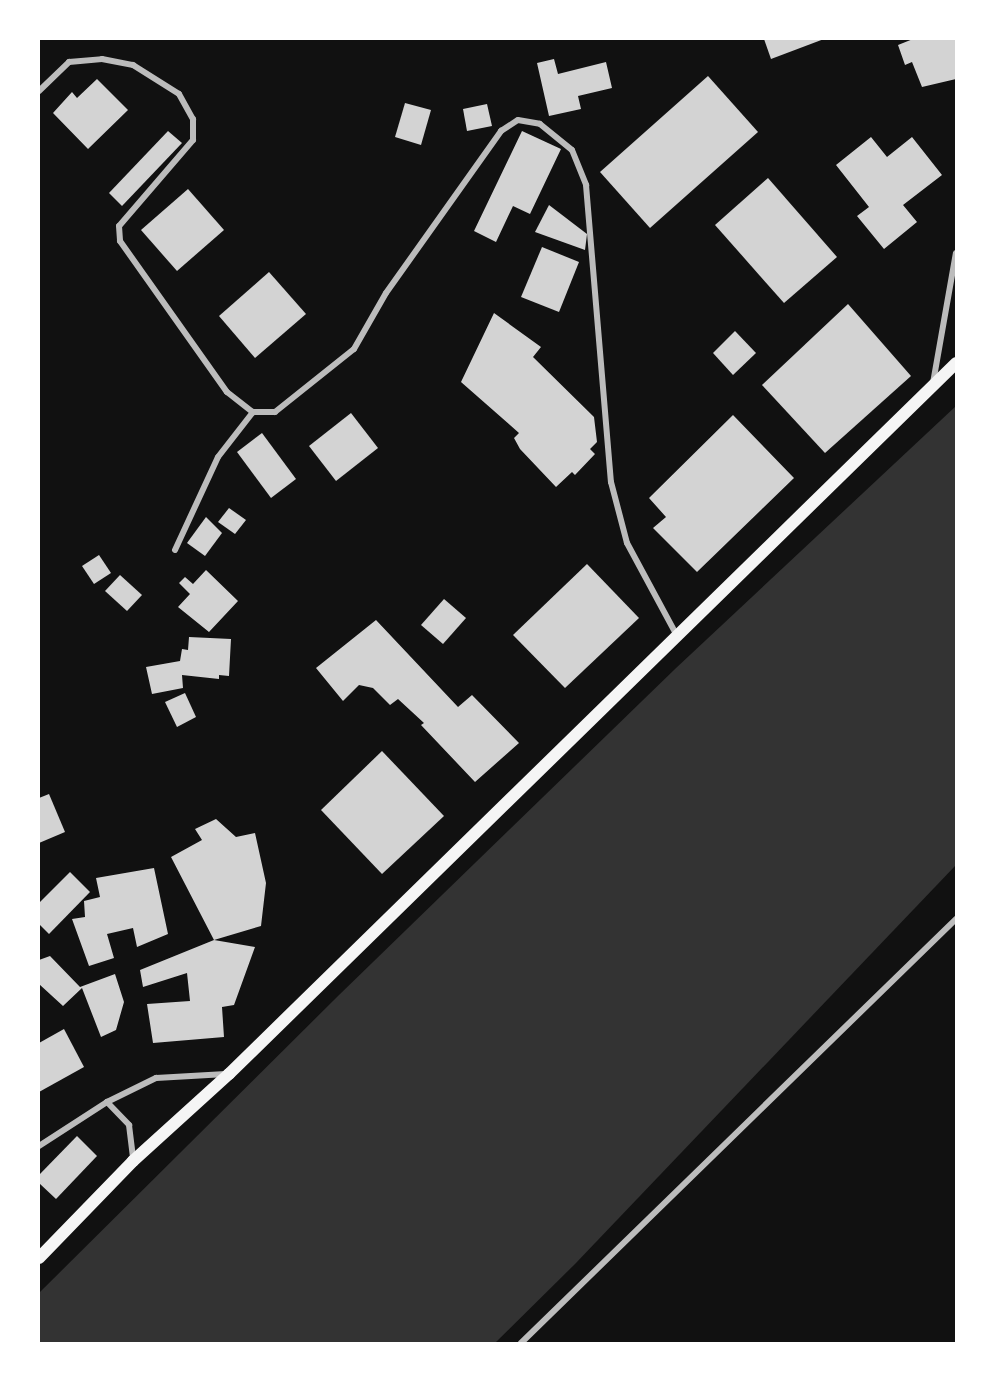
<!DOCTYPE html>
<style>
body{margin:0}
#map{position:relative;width:995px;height:1382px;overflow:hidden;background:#111;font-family:"Varela Round",sans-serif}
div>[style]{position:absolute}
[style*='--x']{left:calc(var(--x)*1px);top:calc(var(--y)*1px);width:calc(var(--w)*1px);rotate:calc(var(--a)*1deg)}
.water>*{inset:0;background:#333}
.building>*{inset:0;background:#d3d3d3}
.minor>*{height:6px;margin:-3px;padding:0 3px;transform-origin:3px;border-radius:3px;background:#bcbcbc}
.secondary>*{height:12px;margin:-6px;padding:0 6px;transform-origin:6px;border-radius:6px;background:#f5f5f5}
span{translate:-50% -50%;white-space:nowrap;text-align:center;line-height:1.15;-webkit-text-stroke:6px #fff;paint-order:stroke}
.frame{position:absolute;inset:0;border:40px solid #fff;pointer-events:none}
</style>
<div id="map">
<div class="water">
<i style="clip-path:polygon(956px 406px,956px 865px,575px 1264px,495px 1343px,39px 1343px,39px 1293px,338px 996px,675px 669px)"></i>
</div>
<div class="building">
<i style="clip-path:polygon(764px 39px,824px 39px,771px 59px)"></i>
<i style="clip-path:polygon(913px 39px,956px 39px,956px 79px,922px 87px,912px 62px,905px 65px,898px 45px)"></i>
<i style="clip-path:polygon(554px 59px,558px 74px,606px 62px,612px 88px,578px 96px,581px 109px,549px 116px,537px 63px)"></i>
<i style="clip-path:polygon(708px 76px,758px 132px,650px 228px,600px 172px)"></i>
<i style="clip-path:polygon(97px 79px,128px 110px,88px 149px,53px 113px,72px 92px,77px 98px)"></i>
<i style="clip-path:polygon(405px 103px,431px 110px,421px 145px,395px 137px)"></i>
<i style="clip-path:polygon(487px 104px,492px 126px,467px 131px,463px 109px)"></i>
<i style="clip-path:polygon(168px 131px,182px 143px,122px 206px,109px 193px)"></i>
<i style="clip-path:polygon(522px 131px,561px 149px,530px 214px,513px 206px,496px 242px,474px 231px)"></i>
<i style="clip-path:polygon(871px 137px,887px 157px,912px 137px,942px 175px,903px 205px,917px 222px,884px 249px,857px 216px,869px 207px,836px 165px)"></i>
<i style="clip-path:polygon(768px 178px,837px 257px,784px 303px,715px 225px)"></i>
<i style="clip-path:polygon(188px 189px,224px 230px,177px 271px,141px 230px)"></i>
<i style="clip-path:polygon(549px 205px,587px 234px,585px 250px,535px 232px)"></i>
<i style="clip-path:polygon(542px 247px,579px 262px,559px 312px,521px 297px)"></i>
<i style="clip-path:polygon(269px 272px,306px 314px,255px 358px,219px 316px)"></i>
<i style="clip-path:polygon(848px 304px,911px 376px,825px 453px,762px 385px)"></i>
<i style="clip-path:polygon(494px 313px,541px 347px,533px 357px,594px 417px,597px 442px,590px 449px,595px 454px,575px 475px,572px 472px,556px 487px,520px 449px,514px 438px,519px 433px,461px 382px)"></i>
<i style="clip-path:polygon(735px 331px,756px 353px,733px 375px,713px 353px)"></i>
<i style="clip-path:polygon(351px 413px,378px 448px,336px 481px,309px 446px)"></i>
<i style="clip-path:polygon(733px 415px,794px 478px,697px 572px,653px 528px,666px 517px,649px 498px)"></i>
<i style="clip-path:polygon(262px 433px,296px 479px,271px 498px,237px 452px)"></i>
<i style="clip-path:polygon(229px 508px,246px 520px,235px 534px,218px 522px)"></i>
<i style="clip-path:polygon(206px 517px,222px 533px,205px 556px,187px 543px)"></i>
<i style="clip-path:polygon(99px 555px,111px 573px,94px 584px,82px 566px)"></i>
<i style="clip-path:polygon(587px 564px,639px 618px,565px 688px,513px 635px)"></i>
<i style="clip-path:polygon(206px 570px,238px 601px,209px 632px,178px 607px,190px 594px,179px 583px,185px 577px,193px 584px)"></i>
<i style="clip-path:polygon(120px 575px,142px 595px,127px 611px,105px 591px)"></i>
<i style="clip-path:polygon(444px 599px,466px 618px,443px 644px,421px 625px)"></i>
<i style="clip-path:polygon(376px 620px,458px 707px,472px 695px,519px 743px,475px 782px,421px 725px,424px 723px,398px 699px,390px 705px,373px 688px,359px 685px,343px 701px,316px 668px)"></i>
<i style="clip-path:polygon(189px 637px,231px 639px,229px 676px,219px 675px,219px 679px,182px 675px,183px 688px,152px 694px,146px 667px,180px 661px,182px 649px,188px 650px)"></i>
<i style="clip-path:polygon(185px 693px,196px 717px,177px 727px,165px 702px)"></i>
<i style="clip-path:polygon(382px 751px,444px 816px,382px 874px,321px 810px)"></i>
<i style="clip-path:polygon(49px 794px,65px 832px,39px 843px,39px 798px)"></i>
<i style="clip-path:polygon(216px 819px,236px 837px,255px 833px,266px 883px,261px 926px,214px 940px,171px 857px,202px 840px,195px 829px)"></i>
<i style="clip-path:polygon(154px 868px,168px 934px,137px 947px,133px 928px,107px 934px,114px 958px,89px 966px,72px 919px,85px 917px,84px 901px,100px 897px,96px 878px)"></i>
<i style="clip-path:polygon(70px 872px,90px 892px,49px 934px,39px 924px,39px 903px)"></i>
<i style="clip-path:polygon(214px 940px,255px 947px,234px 1005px,222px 1007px,224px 1037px,153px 1043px,147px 1004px,190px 1001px,187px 973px,143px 987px,140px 970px)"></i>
<i style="clip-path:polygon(50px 956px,80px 987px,115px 974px,124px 1002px,116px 1030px,101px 1037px,82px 988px,63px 1006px,39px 984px,39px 960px)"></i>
<i style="clip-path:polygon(64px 1029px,84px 1067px,39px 1092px,39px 1043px)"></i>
<i style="clip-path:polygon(77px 1136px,97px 1156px,56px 1199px,39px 1183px,39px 1175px)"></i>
</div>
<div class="minor">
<i style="--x:39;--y:91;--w:42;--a:-44"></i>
<i style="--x:69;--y:62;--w:33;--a:-5"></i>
<i style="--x:102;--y:59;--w:32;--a:11"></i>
<i style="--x:133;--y:65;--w:54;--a:32.2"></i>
<i style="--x:179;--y:94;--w:29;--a:61"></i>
<i style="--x:193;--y:119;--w:21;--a:90"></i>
<i style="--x:193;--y:140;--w:113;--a:130.7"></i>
<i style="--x:119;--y:226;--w:15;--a:86"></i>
<i style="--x:120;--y:241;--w:185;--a:54.7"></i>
<i style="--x:227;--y:392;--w:33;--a:38"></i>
<i style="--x:253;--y:412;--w:22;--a:0"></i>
<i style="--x:275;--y:412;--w:101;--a:-38.6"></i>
<i style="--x:354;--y:349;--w:64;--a:-60.3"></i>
<i style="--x:386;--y:293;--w:199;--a:-54.6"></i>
<i style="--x:501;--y:131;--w:20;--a:-33"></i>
<i style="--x:518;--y:120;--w:22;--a:10"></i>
<i style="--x:540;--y:124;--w:41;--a:39.1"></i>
<i style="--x:572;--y:150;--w:38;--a:68"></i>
<i style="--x:586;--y:185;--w:298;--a:85.2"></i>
<i style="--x:611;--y:482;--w:63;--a:75.3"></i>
<i style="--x:627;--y:543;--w:103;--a:61.7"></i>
<i style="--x:933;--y:383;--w:132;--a:-80"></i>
<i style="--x:175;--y:550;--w:102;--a:-65.2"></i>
<i style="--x:218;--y:457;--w:57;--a:-52.1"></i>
<i style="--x:107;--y:1102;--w:32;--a:46"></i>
<i style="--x:129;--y:1125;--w:35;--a:83"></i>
<i style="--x:39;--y:1146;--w:81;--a:-32.9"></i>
<i style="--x:107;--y:1102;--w:55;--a:-26.1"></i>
<i style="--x:156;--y:1078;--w:70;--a:-3.3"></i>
<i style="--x:521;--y:1343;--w:607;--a:-44.27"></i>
</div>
<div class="secondary">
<i style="--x:39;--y:1258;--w:135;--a:-45.9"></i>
<i style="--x:133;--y:1161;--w:130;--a:-42.2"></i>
<i style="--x:229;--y:1074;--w:1017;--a:-44.36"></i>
</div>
<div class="frame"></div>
</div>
